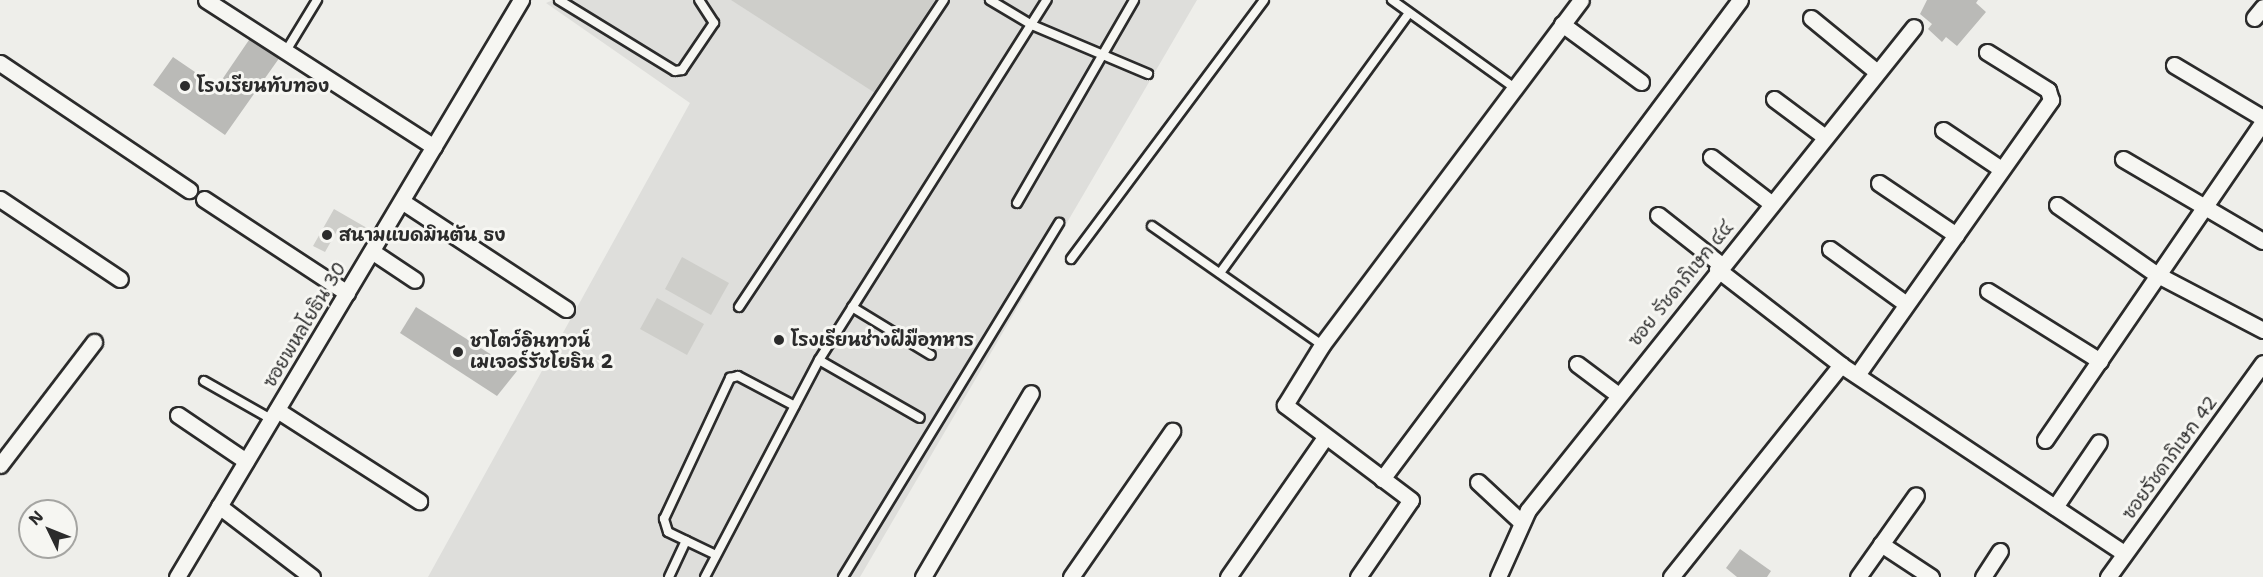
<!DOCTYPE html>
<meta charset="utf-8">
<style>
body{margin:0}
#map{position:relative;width:2263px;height:577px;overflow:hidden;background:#eeeeea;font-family:"Shantell Sans","Playpen Sans Thai",sans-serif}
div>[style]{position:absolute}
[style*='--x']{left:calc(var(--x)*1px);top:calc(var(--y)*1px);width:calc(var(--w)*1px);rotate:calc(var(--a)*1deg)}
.built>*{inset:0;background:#dededb}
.green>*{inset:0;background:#cececa}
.building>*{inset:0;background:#babab7}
.roads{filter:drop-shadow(2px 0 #2b2b2b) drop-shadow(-2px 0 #2b2b2b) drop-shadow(0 2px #2b2b2b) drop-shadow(0 -2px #2b2b2b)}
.service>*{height:8px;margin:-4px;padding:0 4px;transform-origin:4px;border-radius:4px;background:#f6f6f2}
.minor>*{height:15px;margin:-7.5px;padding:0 7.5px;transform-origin:7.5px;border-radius:7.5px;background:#f6f6f2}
.dots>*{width:16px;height:16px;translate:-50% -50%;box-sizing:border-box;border:3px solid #f6f6f2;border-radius:50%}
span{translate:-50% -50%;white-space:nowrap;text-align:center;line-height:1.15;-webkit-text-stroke:6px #f6f6f2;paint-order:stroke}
.poi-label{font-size:18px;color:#2b2b2b;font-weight:700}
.left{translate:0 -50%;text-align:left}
.street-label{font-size:18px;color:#2b2b2b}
.north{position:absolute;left:18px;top:499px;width:60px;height:60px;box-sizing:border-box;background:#f6f6f2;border:2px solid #a5a5a2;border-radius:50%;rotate:313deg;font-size:16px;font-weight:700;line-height:24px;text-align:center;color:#2b2b2b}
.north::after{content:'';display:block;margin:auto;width:21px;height:27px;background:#2b2b2b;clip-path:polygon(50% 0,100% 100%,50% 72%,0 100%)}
</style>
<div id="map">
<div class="built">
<i style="clip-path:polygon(553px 0,1197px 0,860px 577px,428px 577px,690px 103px,546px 3px)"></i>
</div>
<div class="green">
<i style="clip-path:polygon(731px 0,935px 0,875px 93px)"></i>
<i style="clip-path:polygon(334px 209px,367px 228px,360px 241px,338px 229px,325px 252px,313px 246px)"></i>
<i style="clip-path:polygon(682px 257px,729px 283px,711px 315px,665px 289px)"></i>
<i style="clip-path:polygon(657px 298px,704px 324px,687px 355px,640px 329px)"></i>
</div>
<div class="building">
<i style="clip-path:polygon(1927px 0,1978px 0,1976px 3px,1986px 12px,1957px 46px,1946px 37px,1942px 42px,1928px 29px,1932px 24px,1920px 14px)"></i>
<i style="clip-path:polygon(251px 37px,280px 57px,225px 135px,153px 85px,173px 57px,217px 87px)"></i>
<i style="clip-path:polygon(416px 307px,517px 371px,497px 396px,400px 333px)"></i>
<i style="clip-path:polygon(1740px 549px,1771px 571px,1767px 577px,1737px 577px,1726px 568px)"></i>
</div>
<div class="roads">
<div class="service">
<i style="--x:559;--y:0;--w:136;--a:31.5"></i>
<i style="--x:675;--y:71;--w:7;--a:-8"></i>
<i style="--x:682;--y:70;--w:57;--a:-55.8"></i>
<i style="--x:714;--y:23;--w:27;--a:-123"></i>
<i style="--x:990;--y:0;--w:49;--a:30.8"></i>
<i style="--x:1032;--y:25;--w:126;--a:22.9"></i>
<i style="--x:1392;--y:0;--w:151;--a:35.6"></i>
<i style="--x:286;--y:51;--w:60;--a:-58.7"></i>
<i style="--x:1017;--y:203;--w:234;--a:-60"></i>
<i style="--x:1152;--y:226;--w:208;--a:35"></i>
<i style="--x:1071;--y:259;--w:323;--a:-53.3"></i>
<i style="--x:1220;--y:273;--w:321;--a:-54"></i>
<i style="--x:739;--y:307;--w:369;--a:-56.3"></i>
<i style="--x:852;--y:307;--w:92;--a:31.3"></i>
<i style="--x:819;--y:360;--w:116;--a:29.9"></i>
<i style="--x:204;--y:381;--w:77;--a:29.6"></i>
<i style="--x:716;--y:555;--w:53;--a:-154.4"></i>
<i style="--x:668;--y:532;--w:14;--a:-107"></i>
<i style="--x:664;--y:519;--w:156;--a:-64.9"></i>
<i style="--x:730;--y:378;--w:8;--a:-14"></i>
<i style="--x:738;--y:376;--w:64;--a:27.8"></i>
<i style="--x:669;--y:577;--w:40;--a:-65"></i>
<i style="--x:705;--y:577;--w:245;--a:-62.3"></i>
<i style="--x:819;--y:360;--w:426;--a:-57.7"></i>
<i style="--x:843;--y:577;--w:415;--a:-58.6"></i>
</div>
<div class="minor">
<i style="--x:206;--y:0;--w:271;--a:32.8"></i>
<i style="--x:1811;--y:18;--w:85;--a:39.3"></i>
<i style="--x:2254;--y:18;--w:14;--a:-51"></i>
<i style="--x:1562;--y:24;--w:98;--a:36.3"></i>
<i style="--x:0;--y:63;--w:228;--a:33.9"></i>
<i style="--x:2174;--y:65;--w:104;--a:30.8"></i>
<i style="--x:1774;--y:99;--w:64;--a:36.7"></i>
<i style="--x:1943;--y:130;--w:70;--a:33.9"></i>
<i style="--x:1711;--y:157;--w:77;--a:37.6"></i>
<i style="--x:2123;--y:159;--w:162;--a:30.4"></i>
<i style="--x:1879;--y:183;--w:93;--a:34"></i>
<i style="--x:0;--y:199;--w:144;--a:33.7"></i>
<i style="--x:204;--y:199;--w:171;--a:33.3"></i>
<i style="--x:403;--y:202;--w:195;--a:33.3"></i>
<i style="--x:2057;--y:205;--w:121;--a:34.9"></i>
<i style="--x:2156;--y:274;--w:121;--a:27.6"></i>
<i style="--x:1658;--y:215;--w:79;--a:38.3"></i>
<i style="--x:1830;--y:249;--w:92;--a:35.8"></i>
<i style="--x:373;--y:252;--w:50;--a:33.7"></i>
<i style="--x:1717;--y:269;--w:157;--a:37.7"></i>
<i style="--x:1841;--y:365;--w:340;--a:33.6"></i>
<i style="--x:1988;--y:291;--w:132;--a:32"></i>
<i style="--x:1577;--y:364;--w:50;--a:36.9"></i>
<i style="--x:1857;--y:375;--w:337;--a:-54.8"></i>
<i style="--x:2051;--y:100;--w:10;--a:-107"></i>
<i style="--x:2048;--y:90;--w:72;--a:-148.1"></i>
<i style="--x:277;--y:410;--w:169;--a:32.7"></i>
<i style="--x:178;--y:415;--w:82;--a:34.1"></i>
<i style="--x:2045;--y:440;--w:386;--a:-55.6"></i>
<i style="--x:0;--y:465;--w:155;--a:-52.6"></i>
<i style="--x:1382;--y:479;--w:598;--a:-53.23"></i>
<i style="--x:1478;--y:482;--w:57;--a:42.9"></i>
<i style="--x:219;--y:506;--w:117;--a:37.4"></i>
<i style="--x:2055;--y:507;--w:78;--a:-55.9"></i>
<i style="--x:1881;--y:544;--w:60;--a:33.4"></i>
<i style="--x:177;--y:577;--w:672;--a:-59.2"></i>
<i style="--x:923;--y:577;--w:213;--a:-59.6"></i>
<i style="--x:1071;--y:577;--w:178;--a:-55.3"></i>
<i style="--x:1228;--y:577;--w:168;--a:-55.2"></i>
<i style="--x:1358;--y:577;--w:93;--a:-55.5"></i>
<i style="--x:1411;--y:500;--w:158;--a:-143"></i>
<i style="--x:1285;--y:405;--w:70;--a:-58.3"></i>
<i style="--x:1322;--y:345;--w:431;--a:-53.1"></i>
<i style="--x:1498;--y:577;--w:73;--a:-65.9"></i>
<i style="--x:1528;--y:510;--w:618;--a:-51.37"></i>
<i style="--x:1671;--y:577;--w:272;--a:-51.3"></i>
<i style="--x:1858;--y:577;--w:100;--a:-54.7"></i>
<i style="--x:1983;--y:577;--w:31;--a:-57"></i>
<i style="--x:2108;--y:577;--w:264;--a:-54.1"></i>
</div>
</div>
<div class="dots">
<i style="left:185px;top:86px;background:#2b2b2b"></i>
<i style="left:327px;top:235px;background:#2b2b2b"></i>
<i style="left:779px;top:340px;background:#2b2b2b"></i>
<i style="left:458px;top:352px;background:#2b2b2b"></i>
</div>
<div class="poi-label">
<span class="left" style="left:197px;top:86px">โรงเรียนทับทอง</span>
<span class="left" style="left:339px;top:235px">สนามแบดมินตัน ธง</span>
<span class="left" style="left:791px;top:340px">โรงเรียนช่างฝีมือทหาร</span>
<span class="left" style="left:470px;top:352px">ชาโตว์อินทาวน์<br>เมเจอร์รัชโยธิน 2</span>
</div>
<div class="street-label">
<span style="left:1681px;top:284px;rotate:-51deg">ซอย รัชดาภิเษก ๔๔</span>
<span style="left:305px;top:325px;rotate:-59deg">ซอยพหลโยธิน 30</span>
<span style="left:2170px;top:458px;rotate:-54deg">ซอยรัชดาภิเษก 42</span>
</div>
<div class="north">N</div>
</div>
